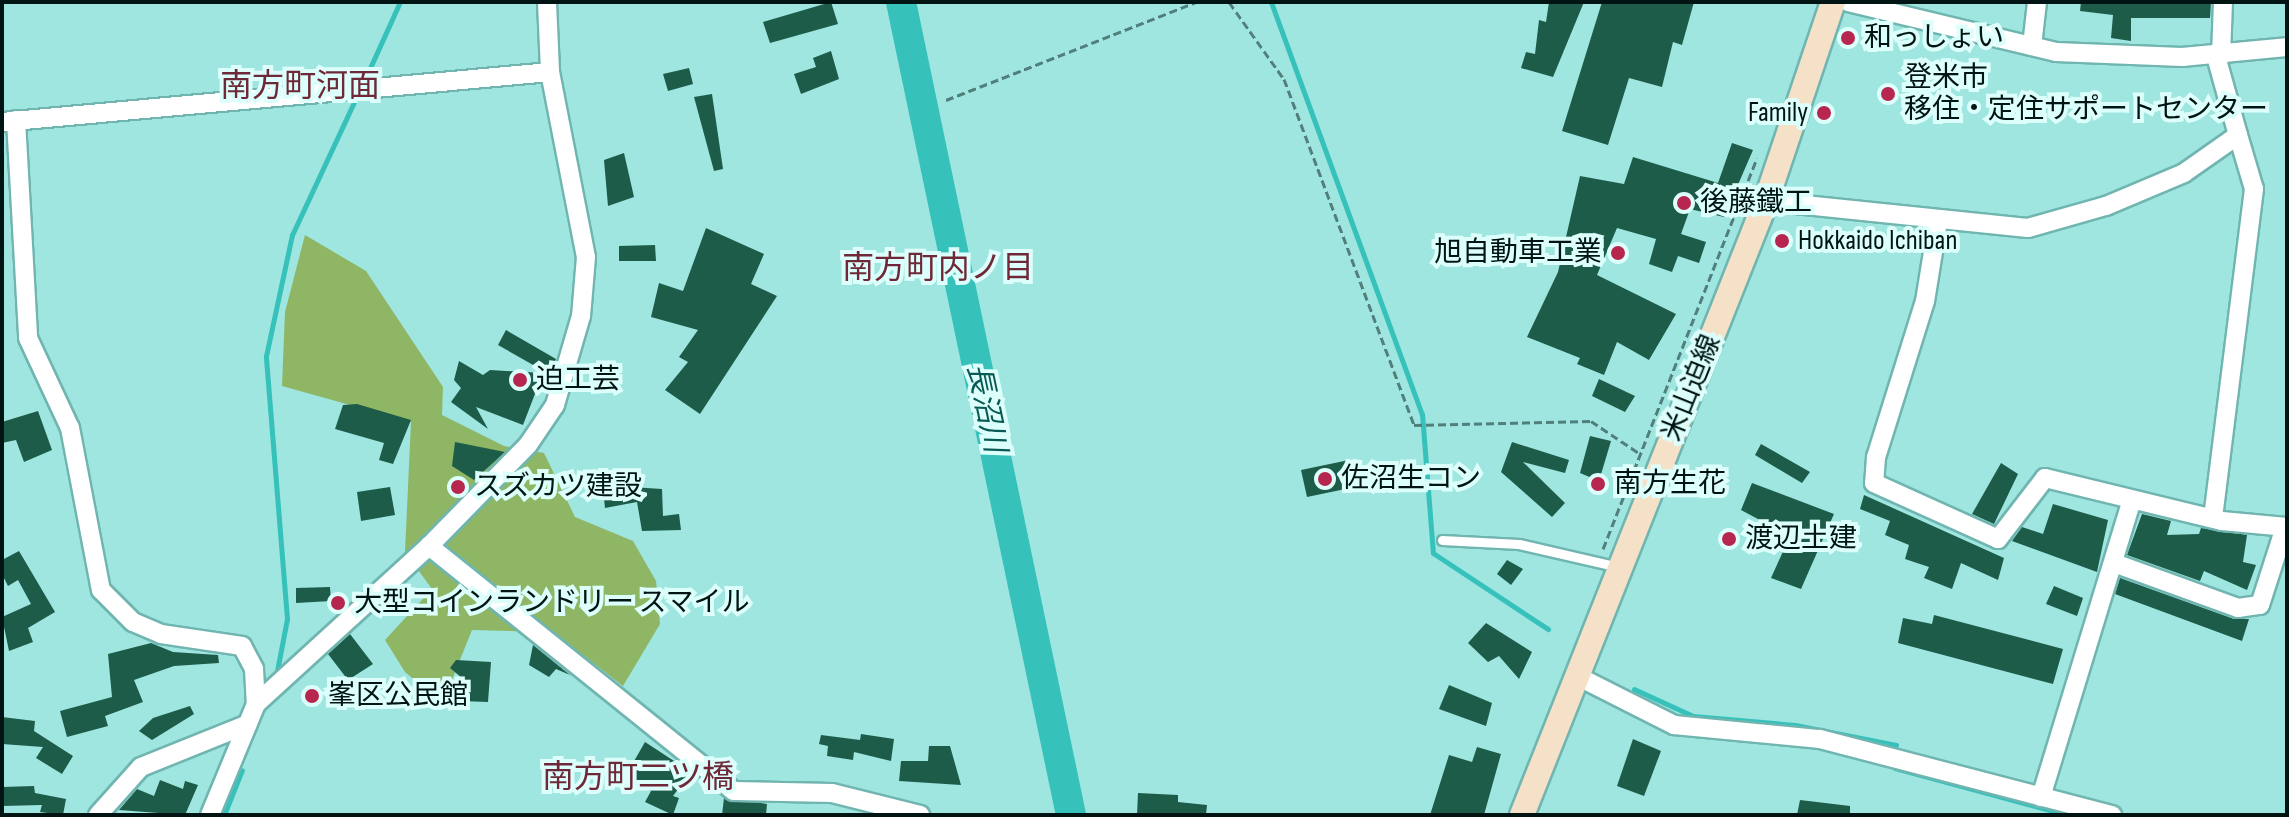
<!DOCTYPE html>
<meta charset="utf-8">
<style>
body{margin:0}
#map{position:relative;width:2289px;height:817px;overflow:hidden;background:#9fe5e0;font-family:"Sofia Sans Condensed","Noto Sans JP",sans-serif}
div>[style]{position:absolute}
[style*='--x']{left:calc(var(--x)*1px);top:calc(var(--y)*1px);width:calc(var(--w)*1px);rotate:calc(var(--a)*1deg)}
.green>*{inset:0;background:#8eb665}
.stream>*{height:5px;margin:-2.5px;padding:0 2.5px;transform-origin:2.5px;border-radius:2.5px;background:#36c1ba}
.river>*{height:30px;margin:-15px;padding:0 15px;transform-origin:15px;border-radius:15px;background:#36c1ba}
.building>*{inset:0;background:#1e5c4a}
.path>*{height:3px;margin-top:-1.5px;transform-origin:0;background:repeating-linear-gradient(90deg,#517f7c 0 8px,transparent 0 12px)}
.roads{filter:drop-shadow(2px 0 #70b5b0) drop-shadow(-2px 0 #70b5b0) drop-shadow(0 2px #70b5b0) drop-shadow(0 -2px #70b5b0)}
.service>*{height:9px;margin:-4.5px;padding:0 4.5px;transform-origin:4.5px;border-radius:4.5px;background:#fff}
.minor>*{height:18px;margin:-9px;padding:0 9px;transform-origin:9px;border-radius:9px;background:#fff}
.secondary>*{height:24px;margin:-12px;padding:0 12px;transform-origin:12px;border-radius:12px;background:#f5e1c7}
.dots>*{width:22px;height:22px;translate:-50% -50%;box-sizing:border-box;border:4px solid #ddfffc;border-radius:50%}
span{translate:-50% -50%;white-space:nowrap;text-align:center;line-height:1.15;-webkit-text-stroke:8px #ddfffc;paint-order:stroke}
.poi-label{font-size:28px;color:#001413}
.left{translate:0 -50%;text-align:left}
.right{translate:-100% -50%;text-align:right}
.street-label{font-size:28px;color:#001413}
.water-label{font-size:30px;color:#095955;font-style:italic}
.quarter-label{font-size:32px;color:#6e2837}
.frame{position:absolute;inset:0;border:4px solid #001413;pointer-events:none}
</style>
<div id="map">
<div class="green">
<i style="clip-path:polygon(305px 235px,366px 271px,443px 387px,442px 415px,504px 446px,544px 453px,575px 517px,633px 541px,656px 581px,660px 624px,623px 686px,553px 632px,472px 630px,447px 692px,424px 688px,405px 672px,385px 640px,432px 589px,405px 552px,411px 422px,282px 386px,285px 312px)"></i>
</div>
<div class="stream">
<i style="--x:1271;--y:2;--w:439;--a:69.9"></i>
<i style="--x:1422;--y:414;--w:139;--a:85.5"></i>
<i style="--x:1433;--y:553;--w:138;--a:33.5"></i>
<i style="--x:365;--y:79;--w:85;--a:-65.6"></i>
<i style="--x:276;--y:676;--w:58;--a:-79.1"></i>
<i style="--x:287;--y:619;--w:264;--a:-94.6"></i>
<i style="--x:266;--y:356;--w:124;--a:-77.9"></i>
<i style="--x:292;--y:235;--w:149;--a:-65"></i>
<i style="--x:1634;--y:689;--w:65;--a:24.6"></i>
<i style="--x:1693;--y:716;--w:102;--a:5"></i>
<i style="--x:1795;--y:725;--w:103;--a:11.2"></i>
<i style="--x:1895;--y:768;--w:179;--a:15.2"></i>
<i style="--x:224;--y:815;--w:48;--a:-68.2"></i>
</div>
<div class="river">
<i style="--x:901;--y:2;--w:831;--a:78.19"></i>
</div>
<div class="building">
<i style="clip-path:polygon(831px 2px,838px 24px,770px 43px,763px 22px)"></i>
<i style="clip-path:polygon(1549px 2px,1584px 2px,1553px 77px,1521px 68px,1526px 52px,1535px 54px,1539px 20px,1546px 22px)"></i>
<i style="clip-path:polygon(1602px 2px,1694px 2px,1682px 45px,1673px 42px,1662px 87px,1629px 78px,1608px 145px,1562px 131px)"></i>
<i style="clip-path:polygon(2081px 2px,2211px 2px,2210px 18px,2131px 18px,2131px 41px,2111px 38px,2113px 15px,2080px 11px)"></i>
<i style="clip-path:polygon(831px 51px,839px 79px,801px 94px,794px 74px,816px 67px,813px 58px)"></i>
<i style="clip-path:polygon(689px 68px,693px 84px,668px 91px,663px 74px)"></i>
<i style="clip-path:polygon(712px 94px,723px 169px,714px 171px,694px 97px)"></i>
<i style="clip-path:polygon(1732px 143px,1753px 150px,1724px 217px,1690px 209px,1681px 234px,1706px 242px,1699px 263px,1678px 256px,1672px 272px,1649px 264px,1656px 239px,1617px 228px,1597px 275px,1676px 314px,1649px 360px,1617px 342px,1604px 375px,1577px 364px,1580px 358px,1527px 337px,1558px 272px,1580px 176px,1624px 184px,1633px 157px,1718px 183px)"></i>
<i style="clip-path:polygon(624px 153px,634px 197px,608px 206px,604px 160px)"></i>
<i style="clip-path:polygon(706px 228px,764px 254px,751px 284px,777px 296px,700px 414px,665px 390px,688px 362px,679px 357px,698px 330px,651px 317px,659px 283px,683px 291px)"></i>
<i style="clip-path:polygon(655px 245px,656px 261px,619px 261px,619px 246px)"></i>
<i style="clip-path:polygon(506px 330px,556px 359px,549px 374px,498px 345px)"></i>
<i style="clip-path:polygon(459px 361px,483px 375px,490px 370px,543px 373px,523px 425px,476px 407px,488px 429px,451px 402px,461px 388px,454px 380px)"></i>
<i style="clip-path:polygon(1599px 379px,1635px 396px,1625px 412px,1592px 396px)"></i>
<i style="clip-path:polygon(357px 404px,411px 420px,393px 464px,379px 460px,384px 443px,335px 429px,343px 405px)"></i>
<i style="clip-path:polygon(38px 411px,52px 450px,24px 462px,16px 440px,2px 443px,2px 422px)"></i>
<i style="clip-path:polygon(1590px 436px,1611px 441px,1599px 481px,1580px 473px)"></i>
<i style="clip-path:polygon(455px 442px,505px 452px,474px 480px,452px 466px)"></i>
<i style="clip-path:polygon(1512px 442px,1569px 460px,1565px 473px,1523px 462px,1565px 503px,1552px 517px,1501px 472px)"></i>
<i style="clip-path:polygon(1761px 444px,1810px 472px,1802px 483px,1755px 455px)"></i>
<i style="clip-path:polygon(1349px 460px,1355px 487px,1307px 497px,1301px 470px)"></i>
<i style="clip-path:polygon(2001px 463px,2018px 474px,1994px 524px,1972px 514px)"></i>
<i style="clip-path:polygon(1752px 483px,1834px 514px,1801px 589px,1771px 578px,1790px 536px,1741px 510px)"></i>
<i style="clip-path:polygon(616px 486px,662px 489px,663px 516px,679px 514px,681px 530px,642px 531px,637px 502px,605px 508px,603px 489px)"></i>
<i style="clip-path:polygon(390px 487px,395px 515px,361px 521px,357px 492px)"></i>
<i style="clip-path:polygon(1864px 495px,2004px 558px,1998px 580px,1961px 563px,1952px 589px,1924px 578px,1929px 567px,1905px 559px,1909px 545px,1885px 535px,1890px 521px,1860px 509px)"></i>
<i style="clip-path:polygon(2053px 504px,2108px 520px,2097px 572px,2012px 541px,2022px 527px,2043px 534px)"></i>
<i style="clip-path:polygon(2142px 514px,2171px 521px,2167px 535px,2199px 534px,2201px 528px,2247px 535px,2243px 562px,2256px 565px,2247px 590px,2204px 571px,2200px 581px,2127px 555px)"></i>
<i style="clip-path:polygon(19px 551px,55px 612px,28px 628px,33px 642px,9px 651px,2px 617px,31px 604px,18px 580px,8px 586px,2px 574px,2px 560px)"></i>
<i style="clip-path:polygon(1507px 560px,1523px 569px,1511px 585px,1497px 574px)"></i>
<i style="clip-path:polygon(2120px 578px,2234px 619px,2249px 619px,2242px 641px,2115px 594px)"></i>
<i style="clip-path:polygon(2054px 586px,2083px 598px,2077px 616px,2046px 604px)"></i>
<i style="clip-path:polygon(330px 587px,331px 601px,296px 603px,296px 588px)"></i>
<i style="clip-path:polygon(1934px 615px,2063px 649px,2053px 684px,1898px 643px,1903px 618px,1932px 624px)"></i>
<i style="clip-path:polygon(1486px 623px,1532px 652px,1519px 679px,1499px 656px,1488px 662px,1468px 643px)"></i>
<i style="clip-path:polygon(350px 634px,373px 664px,348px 680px,328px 654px)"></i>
<i style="clip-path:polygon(151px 643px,173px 652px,218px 655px,219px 663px,174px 666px,134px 680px,143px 702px,105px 716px,108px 726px,67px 737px,60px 711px,112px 697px,108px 654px)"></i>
<i style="clip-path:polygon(533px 645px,570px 675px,556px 669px,549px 677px,529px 665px)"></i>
<i style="clip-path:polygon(456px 660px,491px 662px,488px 702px,461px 701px,462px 678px,450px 668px)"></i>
<i style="clip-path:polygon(1449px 685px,1492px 703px,1486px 726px,1439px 709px)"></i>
<i style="clip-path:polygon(190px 706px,194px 714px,152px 740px,139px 731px,153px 718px)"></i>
<i style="clip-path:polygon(2px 717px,35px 721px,34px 731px,73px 756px,62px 774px,36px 758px,43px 747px,2px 744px)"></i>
<i style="clip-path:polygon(861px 734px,894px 739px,891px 761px,854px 752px,853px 760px,827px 756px,828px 746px,819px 744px,821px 735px,860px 740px)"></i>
<i style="clip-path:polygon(1633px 739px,1661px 751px,1644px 796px,1617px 786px)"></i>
<i style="clip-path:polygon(645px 742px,691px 772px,673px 796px,679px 798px,673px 815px,645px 802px,651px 791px,625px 777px)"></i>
<i style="clip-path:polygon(929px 746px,950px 746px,961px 785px,899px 781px,901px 761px,928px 761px)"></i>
<i style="clip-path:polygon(1477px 747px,1501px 754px,1484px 815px,1430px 815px,1449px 755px,1472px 762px)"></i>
<i style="clip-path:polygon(160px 780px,183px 789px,185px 781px,198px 785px,185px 815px,119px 810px,137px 789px,154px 796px)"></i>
<i style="clip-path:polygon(34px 786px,35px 793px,66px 799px,63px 815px,40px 812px,42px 805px,2px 806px,2px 787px)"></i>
<i style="clip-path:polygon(1138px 793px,1178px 795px,1178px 802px,1207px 805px,1206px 815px,1137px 815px)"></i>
<i style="clip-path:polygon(724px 798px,767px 804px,766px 815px,722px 815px)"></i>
<i style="clip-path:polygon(1800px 800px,1850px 806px,1850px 815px,1797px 815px)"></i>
</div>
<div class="path">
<i style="--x:1229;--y:2;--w:95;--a:54.5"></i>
<i style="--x:1284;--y:79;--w:370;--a:69.4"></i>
<i style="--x:1414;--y:425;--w:177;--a:-1.3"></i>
<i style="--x:1591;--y:421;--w:58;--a:33.7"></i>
<i style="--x:946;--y:100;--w:269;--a:-21.4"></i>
<i style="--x:1603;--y:549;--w:420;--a:-68.5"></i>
</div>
<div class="roads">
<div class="service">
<i style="--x:1442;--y:540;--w:77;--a:3"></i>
<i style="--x:1519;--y:544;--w:103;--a:13"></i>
</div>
<div class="minor">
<i style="--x:547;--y:2;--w:70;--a:87.5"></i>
<i style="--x:1848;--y:2;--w:214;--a:13.5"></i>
<i style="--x:2056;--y:52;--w:126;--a:2.3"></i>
<i style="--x:2182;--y:57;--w:105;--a:-5.4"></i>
<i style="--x:2032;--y:46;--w:44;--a:-83.5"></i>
<i style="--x:2221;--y:56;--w:54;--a:-87.9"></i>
<i style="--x:16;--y:120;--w:218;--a:86.8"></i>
<i style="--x:28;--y:338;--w:99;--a:65"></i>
<i style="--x:70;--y:428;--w:165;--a:79.2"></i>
<i style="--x:101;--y:590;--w:45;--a:45"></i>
<i style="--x:133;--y:622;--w:30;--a:23"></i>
<i style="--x:161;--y:634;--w:82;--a:8.4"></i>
<i style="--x:242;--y:646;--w:26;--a:62"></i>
<i style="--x:254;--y:669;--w:35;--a:87"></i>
<i style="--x:256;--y:704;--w:120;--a:112.5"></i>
<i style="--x:2;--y:122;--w:550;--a:-5.21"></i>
<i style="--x:550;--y:72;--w:188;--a:79"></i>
<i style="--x:586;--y:257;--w:59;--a:94.8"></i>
<i style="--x:581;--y:316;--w:93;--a:106.3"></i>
<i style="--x:555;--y:405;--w:48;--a:124"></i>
<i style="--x:528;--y:445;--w:141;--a:134.4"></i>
<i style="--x:429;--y:546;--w:234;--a:137.6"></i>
<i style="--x:1766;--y:201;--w:263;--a:5.9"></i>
<i style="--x:2028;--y:228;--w:81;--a:-15.8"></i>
<i style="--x:2106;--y:206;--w:85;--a:-22.9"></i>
<i style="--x:2184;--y:173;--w:66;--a:-35.1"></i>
<i style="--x:2238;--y:135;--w:82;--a:-105.6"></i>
<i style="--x:1938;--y:221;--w:81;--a:99.2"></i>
<i style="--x:1925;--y:301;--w:164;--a:107.4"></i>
<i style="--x:1876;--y:457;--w:26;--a:94"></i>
<i style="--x:1874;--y:483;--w:136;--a:24.3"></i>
<i style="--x:1998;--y:539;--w:77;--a:-52.4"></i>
<i style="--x:2045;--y:478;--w:182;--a:13.7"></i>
<i style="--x:2222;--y:521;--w:65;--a:5.3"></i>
<i style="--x:2213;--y:518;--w:332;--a:-82.9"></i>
<i style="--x:2254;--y:189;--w:56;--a:-106.5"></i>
<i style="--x:429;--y:546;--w:391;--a:38.8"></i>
<i style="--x:734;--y:791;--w:98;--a:1.2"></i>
<i style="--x:832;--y:793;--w:91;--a:14"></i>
<i style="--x:2114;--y:563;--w:132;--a:19.9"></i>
<i style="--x:2238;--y:608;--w:22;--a:-8"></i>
<i style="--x:2260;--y:605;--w:82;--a:-72.2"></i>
<i style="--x:1577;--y:676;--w:109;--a:26.8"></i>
<i style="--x:1674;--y:725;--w:147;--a:5.5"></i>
<i style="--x:1820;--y:739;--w:302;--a:14.6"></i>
<i style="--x:2041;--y:797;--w:308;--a:-73"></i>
<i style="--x:98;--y:815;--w:64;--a:-48.1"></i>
<i style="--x:141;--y:767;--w:115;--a:-21.9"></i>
</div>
<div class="secondary">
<i style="--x:1522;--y:815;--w:661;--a:-68.33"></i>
<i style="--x:1766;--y:201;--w:210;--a:-71.4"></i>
</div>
</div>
<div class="dots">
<i style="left:1848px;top:38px;background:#b7264f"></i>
<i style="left:1888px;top:94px;background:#b7264f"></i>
<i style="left:1824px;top:113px;background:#b7264f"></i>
<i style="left:1684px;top:203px;background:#b7264f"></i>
<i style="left:1782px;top:241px;background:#b7264f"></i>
<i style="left:1618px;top:253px;background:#b7264f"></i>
<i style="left:520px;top:380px;background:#b7264f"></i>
<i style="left:1325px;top:479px;background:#b7264f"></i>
<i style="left:1598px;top:484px;background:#b7264f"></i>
<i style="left:458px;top:487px;background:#b7264f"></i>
<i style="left:1729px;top:539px;background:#b7264f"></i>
<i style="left:338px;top:603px;background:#b7264f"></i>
<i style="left:312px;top:696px;background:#b7264f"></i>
</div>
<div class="poi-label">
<span class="left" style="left:1864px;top:38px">和っしょい</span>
<span class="left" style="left:1904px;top:94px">登米市<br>移住・定住サポートセンター</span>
<span class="right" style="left:1808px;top:113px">Family</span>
<span class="left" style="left:1700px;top:203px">後藤鐵工</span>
<span class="left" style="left:1798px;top:241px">Hokkaido Ichiban</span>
<span class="right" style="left:1602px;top:253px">旭自動車工業</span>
<span class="left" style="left:536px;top:380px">迫工芸</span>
<span class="left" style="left:1341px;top:479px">佐沼生コン</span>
<span class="left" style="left:1614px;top:484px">南方生花</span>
<span class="left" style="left:474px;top:487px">スズカツ建設</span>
<span class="left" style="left:1745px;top:539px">渡辺土建</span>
<span class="left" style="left:354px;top:603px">大型コインランドリー スマイル</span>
<span class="left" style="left:328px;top:696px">峯区公民館</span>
</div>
<div class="street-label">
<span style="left:1692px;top:388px;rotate:-68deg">米山迫線</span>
</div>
<div class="water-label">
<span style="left:986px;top:408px;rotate:78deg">長沼川</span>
</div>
<div class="quarter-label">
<span style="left:300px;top:87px">南方町河面</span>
<span style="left:938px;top:269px">南方町内ノ目</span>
<span style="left:638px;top:778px">南方町二ツ橋</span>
</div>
<div class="frame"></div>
</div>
